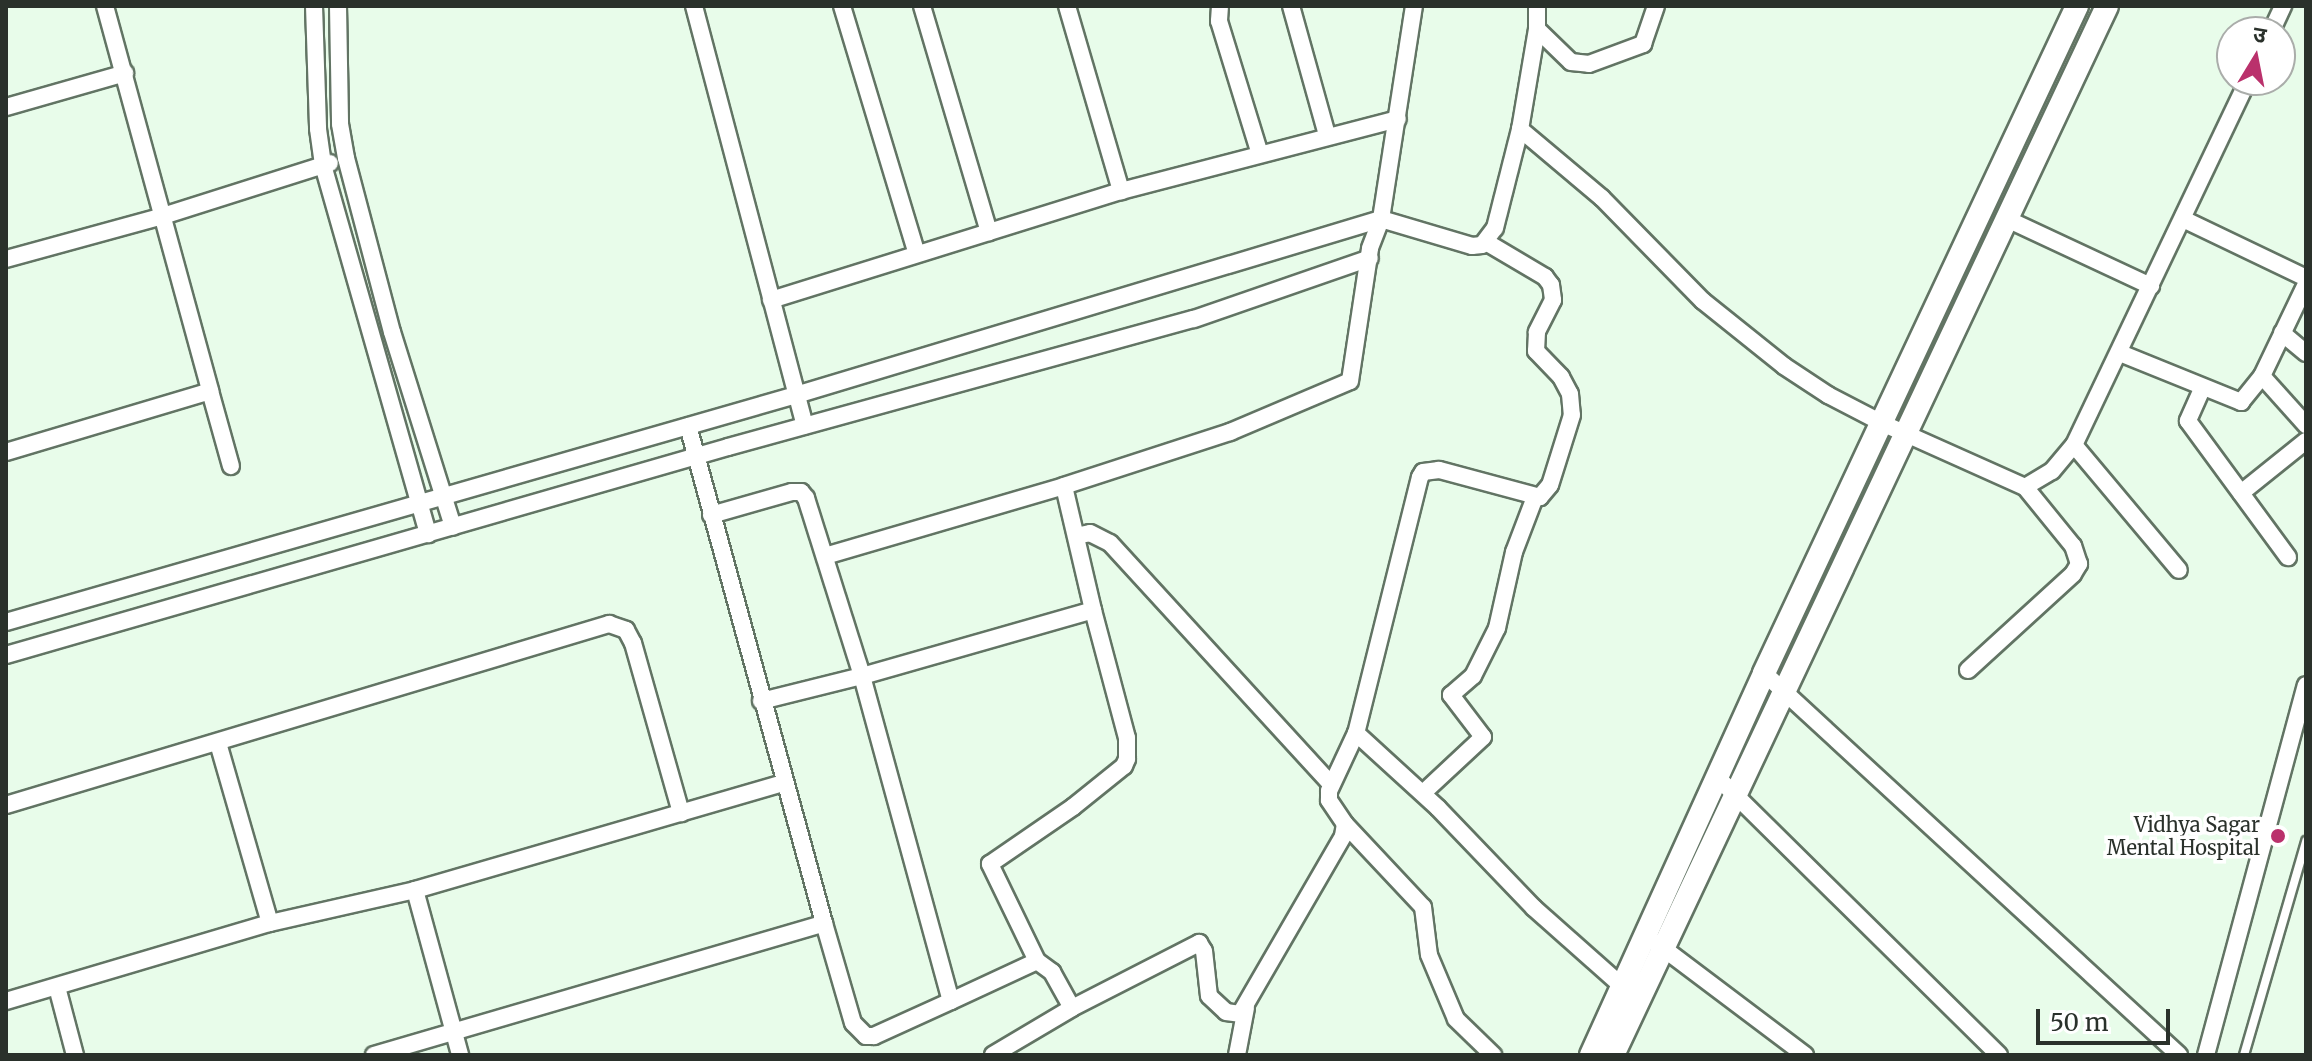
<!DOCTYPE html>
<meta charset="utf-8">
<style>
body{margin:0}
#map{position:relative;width:2312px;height:1061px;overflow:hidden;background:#e8fcea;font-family:Merriweather,"Noto Sans Devanagari",serif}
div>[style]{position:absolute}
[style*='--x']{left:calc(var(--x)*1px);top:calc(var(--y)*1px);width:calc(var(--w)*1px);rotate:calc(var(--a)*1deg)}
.roads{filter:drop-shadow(2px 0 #627464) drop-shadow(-2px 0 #627464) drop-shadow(0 2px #627464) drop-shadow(0 -2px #627464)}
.lane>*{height:8px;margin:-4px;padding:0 4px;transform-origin:4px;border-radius:4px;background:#fff}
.street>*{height:16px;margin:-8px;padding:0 8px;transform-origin:8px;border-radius:8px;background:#fff}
.secondary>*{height:22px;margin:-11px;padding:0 11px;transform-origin:11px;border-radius:11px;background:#fff}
.dots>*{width:22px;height:22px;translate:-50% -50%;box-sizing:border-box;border:4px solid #fff;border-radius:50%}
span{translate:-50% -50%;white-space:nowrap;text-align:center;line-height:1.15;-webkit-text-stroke:7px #fff;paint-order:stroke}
.poi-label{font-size:20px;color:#2a312b}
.right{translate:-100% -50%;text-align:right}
.frame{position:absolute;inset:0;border:8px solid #2a312b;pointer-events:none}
.north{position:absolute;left:2216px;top:16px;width:80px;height:80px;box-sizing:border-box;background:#fff;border:2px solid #aaadaa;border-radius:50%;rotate:10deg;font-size:22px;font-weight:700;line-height:32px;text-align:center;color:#2a312b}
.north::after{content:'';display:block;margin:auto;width:28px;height:36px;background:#ba316c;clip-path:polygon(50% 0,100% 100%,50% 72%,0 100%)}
.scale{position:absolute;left:2036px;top:1009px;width:134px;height:36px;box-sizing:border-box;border:4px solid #2a312b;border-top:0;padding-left:10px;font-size:24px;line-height:28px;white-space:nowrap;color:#2a312b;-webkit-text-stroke:6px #fff;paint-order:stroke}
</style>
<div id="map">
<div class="roads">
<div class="lane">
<i style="--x:2244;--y:1055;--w:223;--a:-73.8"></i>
</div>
<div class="street">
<i style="--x:105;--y:6;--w:399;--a:74.7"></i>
<i style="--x:314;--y:6;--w:123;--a:88.1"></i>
<i style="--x:318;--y:129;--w:36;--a:82"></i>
<i style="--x:323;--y:165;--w:384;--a:74.1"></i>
<i style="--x:338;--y:6;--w:118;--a:89"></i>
<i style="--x:340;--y:124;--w:35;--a:80"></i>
<i style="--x:346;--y:158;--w:180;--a:75.2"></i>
<i style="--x:392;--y:332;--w:204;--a:72.6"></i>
<i style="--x:694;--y:6;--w:434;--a:75.2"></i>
<i style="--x:842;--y:6;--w:259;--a:73.2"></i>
<i style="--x:922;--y:6;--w:236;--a:73.5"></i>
<i style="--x:1067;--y:6;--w:193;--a:73.7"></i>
<i style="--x:1220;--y:6;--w:15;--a:94"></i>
<i style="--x:1219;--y:21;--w:139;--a:72.9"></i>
<i style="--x:1291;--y:6;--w:134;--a:74.4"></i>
<i style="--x:1537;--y:6;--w:23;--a:90"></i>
<i style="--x:1537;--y:29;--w:101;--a:99.6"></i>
<i style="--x:1520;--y:129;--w:107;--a:40.1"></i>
<i style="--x:1602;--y:198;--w:144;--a:45.6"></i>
<i style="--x:1703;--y:301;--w:104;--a:38.7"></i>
<i style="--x:1784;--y:366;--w:53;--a:33.4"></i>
<i style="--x:1828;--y:395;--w:63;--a:27.4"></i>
<i style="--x:1884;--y:424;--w:154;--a:24.1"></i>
<i style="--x:2025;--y:487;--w:31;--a:-31"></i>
<i style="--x:2052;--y:471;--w:34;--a:-50"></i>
<i style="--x:2074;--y:445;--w:404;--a:-64.5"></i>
<i style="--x:1537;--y:29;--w:47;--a:44.1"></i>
<i style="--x:1571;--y:62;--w:18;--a:6"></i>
<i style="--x:1589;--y:64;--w:58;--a:-20.3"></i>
<i style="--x:1643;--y:44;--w:40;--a:-71.1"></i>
<i style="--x:2271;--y:32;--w:29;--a:-65"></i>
<i style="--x:6;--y:107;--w:124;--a:-15.9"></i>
<i style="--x:2007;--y:219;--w:159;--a:25"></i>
<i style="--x:2183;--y:219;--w:136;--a:25.6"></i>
<i style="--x:1486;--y:242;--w:69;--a:30.7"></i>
<i style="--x:1545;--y:277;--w:10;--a:53"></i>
<i style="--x:1551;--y:285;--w:15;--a:82"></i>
<i style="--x:1553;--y:300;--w:36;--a:117"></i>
<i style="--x:1537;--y:332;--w:19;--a:93"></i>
<i style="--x:1536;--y:351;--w:36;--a:46"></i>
<i style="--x:1561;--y:377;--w:19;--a:62"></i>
<i style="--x:1570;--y:394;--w:21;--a:85"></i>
<i style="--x:1572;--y:415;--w:73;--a:107.4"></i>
<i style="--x:1550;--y:485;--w:16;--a:130"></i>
<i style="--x:1540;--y:497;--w:105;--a:-165"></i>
<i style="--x:1439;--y:470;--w:16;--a:173"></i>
<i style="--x:1423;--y:472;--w:6;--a:121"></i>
<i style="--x:1420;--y:477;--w:264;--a:104"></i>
<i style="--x:1356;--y:733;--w:111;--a:42.4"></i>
<i style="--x:1438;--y:808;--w:139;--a:46.2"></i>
<i style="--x:1534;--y:908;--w:119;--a:41.6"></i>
<i style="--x:6;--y:259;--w:163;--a:-15.3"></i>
<i style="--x:163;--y:216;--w:175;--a:-17.6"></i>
<i style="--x:771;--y:300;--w:367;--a:-17.3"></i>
<i style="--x:1121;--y:191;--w:286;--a:-14.6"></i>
<i style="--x:2282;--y:333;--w:31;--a:40"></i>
<i style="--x:2120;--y:353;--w:131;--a:22"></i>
<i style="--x:2241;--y:402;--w:33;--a:-51"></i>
<i style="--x:2262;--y:376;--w:102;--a:-64.4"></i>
<i style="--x:2262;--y:376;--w:66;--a:48.1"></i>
<i style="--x:2202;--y:389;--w:35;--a:114"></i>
<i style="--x:2188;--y:421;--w:169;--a:53.7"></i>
<i style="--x:2074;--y:445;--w:163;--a:50"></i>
<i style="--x:6;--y:452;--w:213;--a:-16.6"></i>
<i style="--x:210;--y:391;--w:78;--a:74.4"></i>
<i style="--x:2241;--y:493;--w:83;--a:-38.7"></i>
<i style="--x:711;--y:515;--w:84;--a:-15.9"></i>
<i style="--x:792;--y:492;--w:9;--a:0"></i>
<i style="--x:801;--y:492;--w:8;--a:50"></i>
<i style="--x:806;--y:498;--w:187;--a:72.5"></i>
<i style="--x:862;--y:676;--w:337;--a:74.7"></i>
<i style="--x:951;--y:1001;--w:85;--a:155.6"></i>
<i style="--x:874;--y:1036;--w:8;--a:180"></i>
<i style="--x:866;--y:1036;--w:18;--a:-135"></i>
<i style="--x:853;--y:1023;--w:104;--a:-106.2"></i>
<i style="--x:1076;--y:536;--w:14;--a:-12"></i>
<i style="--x:1090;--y:533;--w:22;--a:27"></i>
<i style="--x:1110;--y:543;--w:327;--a:47.5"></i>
<i style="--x:825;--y:556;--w:249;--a:-16.3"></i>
<i style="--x:1064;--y:486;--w:175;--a:-18"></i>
<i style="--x:1230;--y:432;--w:130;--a:-23"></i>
<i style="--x:1350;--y:381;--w:134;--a:-81.4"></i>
<i style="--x:1370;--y:248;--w:31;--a:-69"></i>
<i style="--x:1381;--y:219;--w:216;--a:-81.2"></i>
<i style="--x:6;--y:622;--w:822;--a:-16.03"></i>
<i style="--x:796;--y:395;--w:611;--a:-16.74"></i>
<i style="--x:1381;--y:219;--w:95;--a:16.5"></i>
<i style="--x:1472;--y:246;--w:10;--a:-6"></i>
<i style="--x:1482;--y:245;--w:21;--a:-53"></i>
<i style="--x:1495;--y:228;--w:102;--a:-75.8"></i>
<i style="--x:6;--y:655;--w:751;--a:-16.07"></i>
<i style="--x:728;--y:447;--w:483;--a:-15.4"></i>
<i style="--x:1194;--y:319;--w:186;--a:-19.1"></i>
<i style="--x:1968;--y:670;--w:142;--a:-42.4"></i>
<i style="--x:2073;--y:574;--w:12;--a:-59"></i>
<i style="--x:2079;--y:564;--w:19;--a:-108"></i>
<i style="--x:2073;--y:546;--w:76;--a:-129.1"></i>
<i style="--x:1764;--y:673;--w:564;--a:42.63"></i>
<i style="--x:761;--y:701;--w:104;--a:-13.9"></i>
<i style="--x:862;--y:676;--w:240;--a:-15.9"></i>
<i style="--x:1093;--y:610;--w:127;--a:-103.2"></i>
<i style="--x:218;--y:743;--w:187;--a:73.9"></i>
<i style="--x:1717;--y:777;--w:396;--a:44.6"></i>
<i style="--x:1423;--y:793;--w:82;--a:-43"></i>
<i style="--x:1483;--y:737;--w:53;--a:-127.3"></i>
<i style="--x:1451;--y:695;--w:29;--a:-41"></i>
<i style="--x:1473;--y:676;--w:54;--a:-63.4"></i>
<i style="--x:1497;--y:628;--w:78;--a:-77.4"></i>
<i style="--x:1514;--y:552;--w:59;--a:-69.1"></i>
<i style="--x:6;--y:805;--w:630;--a:-16.71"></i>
<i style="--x:609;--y:624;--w:18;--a:19"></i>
<i style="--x:626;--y:630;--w:15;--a:62"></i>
<i style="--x:633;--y:643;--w:177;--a:74.2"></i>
<i style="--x:1345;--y:824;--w:114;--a:46.8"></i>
<i style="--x:1423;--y:907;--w:48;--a:82.9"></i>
<i style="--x:1429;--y:955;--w:69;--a:67.1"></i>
<i style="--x:1456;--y:1019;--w:52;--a:44.2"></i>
<i style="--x:415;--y:890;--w:171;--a:74.7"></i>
<i style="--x:1655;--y:942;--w:188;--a:37"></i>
<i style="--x:1037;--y:961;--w:108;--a:-115.9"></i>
<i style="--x:990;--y:864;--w:101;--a:-34.5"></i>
<i style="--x:1073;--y:807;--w:65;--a:-38.8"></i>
<i style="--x:1124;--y:766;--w:8;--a:-67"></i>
<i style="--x:1127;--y:759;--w:21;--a:-90"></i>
<i style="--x:1127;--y:738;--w:132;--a:-104.9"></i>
<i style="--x:57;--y:987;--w:70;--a:75.2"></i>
<i style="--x:6;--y:1001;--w:275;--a:-16.5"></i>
<i style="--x:270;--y:923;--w:149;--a:-12.8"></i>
<i style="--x:415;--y:890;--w:383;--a:-16.2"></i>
<i style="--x:951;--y:1001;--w:95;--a:-24.9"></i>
<i style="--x:1037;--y:961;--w:19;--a:36"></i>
<i style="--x:1052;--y:972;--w:41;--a:60.9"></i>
<i style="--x:1072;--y:1008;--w:92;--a:149.3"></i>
<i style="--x:1072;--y:1008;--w:143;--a:-27.1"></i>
<i style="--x:1199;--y:943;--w:9;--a:58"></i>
<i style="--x:1204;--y:951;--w:45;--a:83.7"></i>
<i style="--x:1209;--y:996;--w:23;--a:43"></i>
<i style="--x:1226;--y:1012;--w:14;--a:8"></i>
<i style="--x:1240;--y:1014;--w:206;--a:-59.9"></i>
<i style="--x:1343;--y:836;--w:12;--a:-81"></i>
<i style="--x:1345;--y:824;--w:29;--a:-124"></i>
<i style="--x:1329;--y:800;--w:9;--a:-90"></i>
<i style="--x:1329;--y:791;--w:64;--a:-65"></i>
<i style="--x:374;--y:1055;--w:469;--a:-16.3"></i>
<i style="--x:824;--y:923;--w:515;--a:-105.3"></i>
<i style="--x:1237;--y:1055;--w:48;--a:-79.2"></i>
<i style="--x:2206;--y:1055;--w:383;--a:-74.9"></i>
</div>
<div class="secondary">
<i style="--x:1591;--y:1055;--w:419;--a:-65.6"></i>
<i style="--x:1764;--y:673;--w:737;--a:-64.86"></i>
<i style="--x:1613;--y:1055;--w:1159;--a:-64.78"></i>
</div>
</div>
<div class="dots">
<i style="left:2278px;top:836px;background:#ba316c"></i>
</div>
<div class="poi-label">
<span class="right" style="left:2260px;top:836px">Vidhya Sagar<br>Mental Hospital</span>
</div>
<div class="frame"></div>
<div class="north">उ</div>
<div class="scale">50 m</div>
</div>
